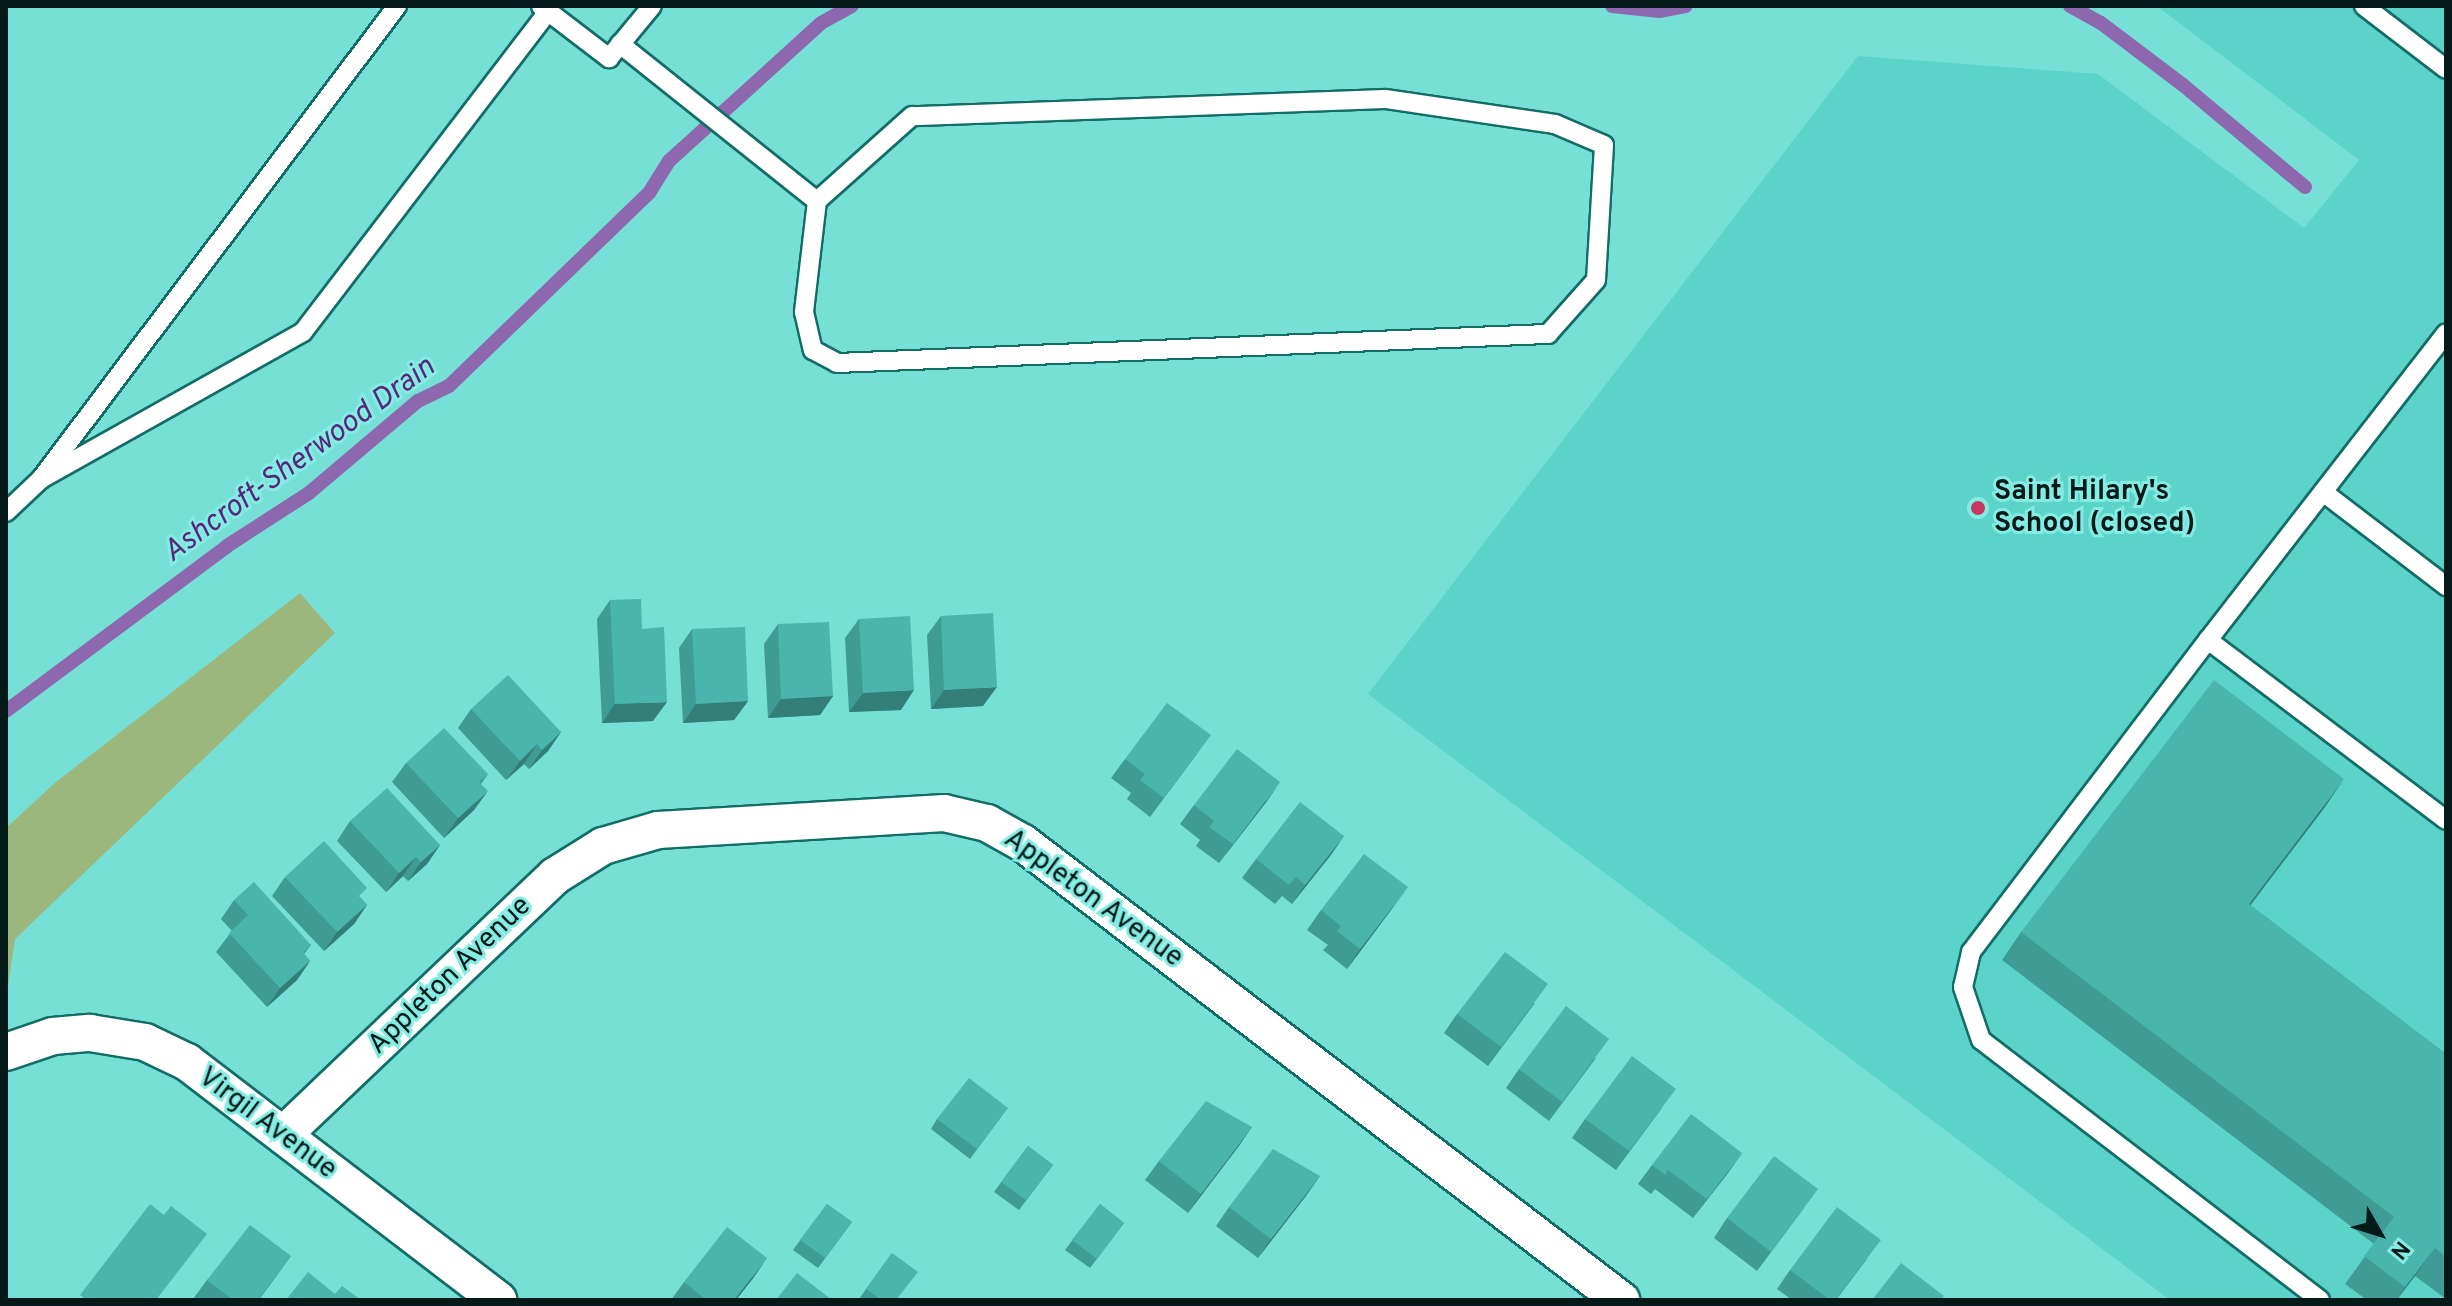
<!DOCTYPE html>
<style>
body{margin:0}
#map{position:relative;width:2452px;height:1306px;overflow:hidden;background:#76dfd6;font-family:Overpass,sans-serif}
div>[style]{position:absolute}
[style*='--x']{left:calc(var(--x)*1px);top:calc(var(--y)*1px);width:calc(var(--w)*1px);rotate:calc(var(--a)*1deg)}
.built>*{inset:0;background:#5cd3c9}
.green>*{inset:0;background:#9cb77c}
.stream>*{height:14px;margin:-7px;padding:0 7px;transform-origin:7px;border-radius:7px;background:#8e68af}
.roads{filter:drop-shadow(2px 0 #136d67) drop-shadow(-2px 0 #136d67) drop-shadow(0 2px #136d67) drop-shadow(0 -2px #136d67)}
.lane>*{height:18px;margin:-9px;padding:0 9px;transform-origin:9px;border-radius:9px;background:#fff}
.street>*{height:36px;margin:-18px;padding:0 18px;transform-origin:18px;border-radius:18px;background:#fff}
.wall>*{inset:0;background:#3f9c94}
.shaded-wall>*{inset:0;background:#337f78}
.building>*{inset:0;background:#49b5ac}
.dots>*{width:22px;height:22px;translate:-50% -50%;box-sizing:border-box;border:4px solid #84ece3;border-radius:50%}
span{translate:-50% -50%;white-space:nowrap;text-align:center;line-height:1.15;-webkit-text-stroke:6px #84ece3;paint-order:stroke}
.poi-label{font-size:28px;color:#041a18;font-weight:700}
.left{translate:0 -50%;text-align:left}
.street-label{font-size:28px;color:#041a18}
.water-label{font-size:30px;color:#59267e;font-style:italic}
.frame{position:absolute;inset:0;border:8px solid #041a18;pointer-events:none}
.north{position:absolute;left:2340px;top:1194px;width:80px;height:80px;-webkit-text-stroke:6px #84ece3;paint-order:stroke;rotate:129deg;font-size:22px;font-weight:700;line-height:32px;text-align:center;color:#041a18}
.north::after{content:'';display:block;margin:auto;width:28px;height:36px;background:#041a18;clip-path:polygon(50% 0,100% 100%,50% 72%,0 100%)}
</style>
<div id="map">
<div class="built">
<i style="clip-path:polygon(2157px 6px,2446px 6px,2446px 1300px,2170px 1300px,1368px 694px,1858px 56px,2098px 74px,2304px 228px,2359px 160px)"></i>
</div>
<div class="green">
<i style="clip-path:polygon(300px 593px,335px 633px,15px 939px,6px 999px,6px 828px,56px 782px)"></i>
</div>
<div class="stream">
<i style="--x:1612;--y:6;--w:48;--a:5.9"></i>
<i style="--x:1660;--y:11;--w:26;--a:-11"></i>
<i style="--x:2070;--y:6;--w:35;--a:29"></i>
<i style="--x:2101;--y:23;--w:103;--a:37.1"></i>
<i style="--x:2183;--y:85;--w:159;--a:39.9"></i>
<i style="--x:6;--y:711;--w:276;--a:-36.7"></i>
<i style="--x:227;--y:546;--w:98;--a:-32.9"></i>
<i style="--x:309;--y:493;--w:143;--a:-40.2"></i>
<i style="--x:418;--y:401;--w:34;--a:-26"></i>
<i style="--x:449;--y:386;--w:278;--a:-44"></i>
<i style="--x:649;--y:193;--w:38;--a:-58"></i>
<i style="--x:669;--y:161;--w:205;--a:-42.2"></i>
<i style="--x:821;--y:23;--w:35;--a:-29"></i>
</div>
<div class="roads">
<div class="lane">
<i style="--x:541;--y:6;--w:86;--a:37.4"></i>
<i style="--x:609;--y:58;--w:67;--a:-50.4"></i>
<i style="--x:2364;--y:6;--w:103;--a:37.5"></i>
<i style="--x:620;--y:44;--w:252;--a:38.6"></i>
<i style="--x:817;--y:201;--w:112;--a:96.7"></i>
<i style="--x:804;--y:312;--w:39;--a:77"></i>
<i style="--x:813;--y:350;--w:27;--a:28"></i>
<i style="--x:837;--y:363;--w:712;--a:-2.34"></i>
<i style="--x:1548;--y:334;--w:72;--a:-48.4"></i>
<i style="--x:1596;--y:280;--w:135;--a:-86.6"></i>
<i style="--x:1604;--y:145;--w:53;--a:-156.8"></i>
<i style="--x:1555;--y:124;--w:172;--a:-171.6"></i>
<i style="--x:1385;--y:99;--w:473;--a:177.9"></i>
<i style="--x:912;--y:116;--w:127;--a:138.2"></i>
<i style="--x:41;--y:479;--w:300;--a:-29.3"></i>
<i style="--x:303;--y:332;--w:404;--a:-52.6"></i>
<i style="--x:2323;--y:492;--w:155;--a:37.4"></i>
<i style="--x:6;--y:512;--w:48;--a:-43.3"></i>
<i style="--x:41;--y:479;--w:592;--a:-53.03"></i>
<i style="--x:2208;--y:640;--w:388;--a:-52.2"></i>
<i style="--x:2320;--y:1300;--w:427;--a:-142.5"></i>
<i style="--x:1981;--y:1040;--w:56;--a:-108.8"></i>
<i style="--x:1963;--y:987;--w:36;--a:-77"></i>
<i style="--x:1971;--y:952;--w:392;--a:-52.8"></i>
<i style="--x:2208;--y:640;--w:298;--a:37.1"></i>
</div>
<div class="street">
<i style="--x:6;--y:1052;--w:50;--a:-18.8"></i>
<i style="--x:53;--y:1036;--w:37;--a:-5"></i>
<i style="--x:90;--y:1033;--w:56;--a:9.3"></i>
<i style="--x:145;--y:1042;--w:47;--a:25.5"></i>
<i style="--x:187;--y:1062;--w:392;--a:37.4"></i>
<i style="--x:283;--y:1135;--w:376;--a:-43.6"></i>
<i style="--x:555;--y:876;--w:57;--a:-32"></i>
<i style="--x:603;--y:846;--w:57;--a:-16.2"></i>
<i style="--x:658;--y:830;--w:287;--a:-3.4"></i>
<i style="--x:944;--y:813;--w:44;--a:13.1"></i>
<i style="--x:987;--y:823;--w:41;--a:29.1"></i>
<i style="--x:1023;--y:843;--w:753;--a:37.39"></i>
</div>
</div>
<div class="wall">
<i style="clip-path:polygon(610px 600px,642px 629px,653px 721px,602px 723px,597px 619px)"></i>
<i style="clip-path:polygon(941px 616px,983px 706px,931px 709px,927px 635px)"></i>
<i style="clip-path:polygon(859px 619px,901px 710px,849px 712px,845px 638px)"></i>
<i style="clip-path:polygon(778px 624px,833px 696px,820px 715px,768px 718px,764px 644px)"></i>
<i style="clip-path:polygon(692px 629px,748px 701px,734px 720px,683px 723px,679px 648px)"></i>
<i style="clip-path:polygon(471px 709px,561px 732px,548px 751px,529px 769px,524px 764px,506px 780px,458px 728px)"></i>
<i style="clip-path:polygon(1197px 754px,1150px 817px,1127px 799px,1131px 793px,1111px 778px,1125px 759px)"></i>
<i style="clip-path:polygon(406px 763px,488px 774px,481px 784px,474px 810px,444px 838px,392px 782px)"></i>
<i style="clip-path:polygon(1267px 801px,1219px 863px,1196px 846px,1200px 840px,1180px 824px,1194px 805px)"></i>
<i style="clip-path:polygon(2325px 807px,2250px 905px,2446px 1054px,2446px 1299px,2415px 1276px,2397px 1300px,2367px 1300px,2345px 1284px,2374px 1244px,2002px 960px,2021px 932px)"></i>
<i style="clip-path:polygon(350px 821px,440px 845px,427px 864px,408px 881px,403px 876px,386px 892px,337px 841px)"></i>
<i style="clip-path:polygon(1344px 836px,1292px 904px,1282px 896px,1275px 904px,1242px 878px,1256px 859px)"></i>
<i style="clip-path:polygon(285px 877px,361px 898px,367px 905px,354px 924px,324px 951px,272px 896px)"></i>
<i style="clip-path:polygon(234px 900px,311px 945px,304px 954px,310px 961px,297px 980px,267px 1007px,216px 952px,232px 931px,221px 919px)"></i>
<i style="clip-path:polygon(1394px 906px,1347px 969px,1323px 950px,1328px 945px,1307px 930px,1321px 910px)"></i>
<i style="clip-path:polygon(1535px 1003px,1488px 1066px,1444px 1033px,1457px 1014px)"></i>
<i style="clip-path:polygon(1596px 1058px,1549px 1121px,1506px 1088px,1519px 1069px)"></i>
<i style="clip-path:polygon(1662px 1108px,1616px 1170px,1572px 1138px,1585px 1119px)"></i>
<i style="clip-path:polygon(1001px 1117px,970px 1159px,931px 1129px,937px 1119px)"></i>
<i style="clip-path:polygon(1252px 1127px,1188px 1213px,1145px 1180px,1159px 1161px)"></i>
<i style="clip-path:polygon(1028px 1146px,1053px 1165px,1019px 1210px,994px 1192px)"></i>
<i style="clip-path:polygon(1742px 1153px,1693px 1218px,1655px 1189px,1651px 1194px,1638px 1184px,1652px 1165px)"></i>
<i style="clip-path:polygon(1320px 1176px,1258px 1258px,1216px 1226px,1229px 1207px)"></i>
<i style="clip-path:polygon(827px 1204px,852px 1222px,818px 1268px,793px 1250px)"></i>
<i style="clip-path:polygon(1100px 1204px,1124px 1223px,1090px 1268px,1065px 1250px)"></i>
<i style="clip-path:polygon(1804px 1208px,1757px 1271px,1714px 1238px,1727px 1218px)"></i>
<i style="clip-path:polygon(892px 1253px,897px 1300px,861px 1300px,859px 1299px)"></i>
<i style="clip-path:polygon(291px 1256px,259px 1300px,193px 1299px,207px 1280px)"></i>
<i style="clip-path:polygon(1867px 1259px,1836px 1300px,1792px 1300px,1777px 1289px,1790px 1270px)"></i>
<i style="clip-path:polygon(754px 1277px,736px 1300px,671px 1300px,684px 1282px)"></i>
</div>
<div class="shaded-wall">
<i style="clip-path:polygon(997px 687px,983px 706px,931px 709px,944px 690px)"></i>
<i style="clip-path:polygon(914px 690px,901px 710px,849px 712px,863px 693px)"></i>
<i style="clip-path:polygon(833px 696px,820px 715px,768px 718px,781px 699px)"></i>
<i style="clip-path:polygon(748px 701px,734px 720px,683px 723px,696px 704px)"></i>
<i style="clip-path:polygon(667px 702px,653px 721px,602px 723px,615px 704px)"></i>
<i style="clip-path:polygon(561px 732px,548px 751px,529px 769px,542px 750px)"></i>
<i style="clip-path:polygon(537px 744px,524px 764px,506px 780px,520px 761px)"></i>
<i style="clip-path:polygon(2344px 779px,2325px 807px,2230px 932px,2249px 904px)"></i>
<i style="clip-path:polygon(1280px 782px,1267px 801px,1219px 863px,1233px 844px)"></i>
<i style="clip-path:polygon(488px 791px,474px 810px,444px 838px,458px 818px)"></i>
<i style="clip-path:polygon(1344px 836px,1331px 855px,1292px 904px,1305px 885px)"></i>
<i style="clip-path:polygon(440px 845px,427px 864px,408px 881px,421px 862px)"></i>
<i style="clip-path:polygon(416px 857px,403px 876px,386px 892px,399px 873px)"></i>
<i style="clip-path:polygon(1408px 887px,1394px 906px,1347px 969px,1360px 949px)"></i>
<i style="clip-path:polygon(367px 905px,354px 924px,324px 951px,337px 932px)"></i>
<i style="clip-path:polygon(310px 961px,297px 980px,267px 1007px,280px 988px)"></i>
<i style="clip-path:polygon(1252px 1127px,1239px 1146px,1188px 1213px,1201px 1194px)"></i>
<i style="clip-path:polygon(1742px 1153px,1728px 1173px,1693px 1218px,1707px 1199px)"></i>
<i style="clip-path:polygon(1320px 1176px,1306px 1196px,1258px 1258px,1271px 1239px)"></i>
<i style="clip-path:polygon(2435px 1248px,2415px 1276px,2396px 1300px,2405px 1287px)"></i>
<i style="clip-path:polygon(767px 1258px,754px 1277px,736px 1300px,734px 1300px)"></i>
</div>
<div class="building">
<i style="clip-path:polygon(641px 599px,642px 629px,664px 627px,667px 702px,615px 704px,610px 600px)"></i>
<i style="clip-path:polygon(993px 613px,997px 687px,944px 690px,941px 616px)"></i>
<i style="clip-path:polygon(910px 616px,914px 690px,863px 693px,859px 619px)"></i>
<i style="clip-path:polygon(829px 622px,833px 696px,781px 699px,778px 624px)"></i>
<i style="clip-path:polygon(745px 627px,748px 701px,696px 704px,692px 629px)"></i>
<i style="clip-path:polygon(508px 675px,561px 732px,542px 750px,537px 744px,520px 761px,471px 709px)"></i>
<i style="clip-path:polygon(2214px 680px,2344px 779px,2249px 904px,2446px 1054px,2446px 1257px,2435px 1248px,2405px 1287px,2364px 1256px,2394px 1217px,2021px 932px)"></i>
<i style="clip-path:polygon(1167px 703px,1211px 735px,1164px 798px,1140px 780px,1145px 774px,1125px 759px)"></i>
<i style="clip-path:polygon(444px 728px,488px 774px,479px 782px,488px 791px,458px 818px,406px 763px)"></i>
<i style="clip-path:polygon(1237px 749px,1280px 782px,1233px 844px,1209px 827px,1214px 821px,1194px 805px)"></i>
<i style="clip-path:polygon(387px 788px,440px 845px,421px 862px,416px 857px,399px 873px,350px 821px)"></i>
<i style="clip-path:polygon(1300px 802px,1344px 836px,1305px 885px,1296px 877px,1289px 885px,1256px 859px)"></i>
<i style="clip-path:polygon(324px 841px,367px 888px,359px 896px,367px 905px,337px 932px,285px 877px)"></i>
<i style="clip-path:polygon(1364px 854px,1408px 887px,1360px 949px,1337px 931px,1341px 926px,1321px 910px)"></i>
<i style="clip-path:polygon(254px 882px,311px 945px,303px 952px,310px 961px,280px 988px,229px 933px,248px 915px,234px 900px)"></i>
<i style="clip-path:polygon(1505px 952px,1548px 984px,1501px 1047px,1457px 1014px)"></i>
<i style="clip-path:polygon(1566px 1006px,1609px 1039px,1562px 1102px,1519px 1069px)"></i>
<i style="clip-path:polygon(1632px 1056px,1676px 1089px,1629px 1151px,1585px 1119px)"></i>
<i style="clip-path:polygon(969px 1078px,1008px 1108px,977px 1149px,937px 1119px)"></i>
<i style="clip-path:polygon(1206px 1101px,1252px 1127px,1201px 1194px,1159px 1161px)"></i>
<i style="clip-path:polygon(1691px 1114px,1742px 1153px,1707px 1199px,1668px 1170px,1665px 1175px,1652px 1165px)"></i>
<i style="clip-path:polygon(1028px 1146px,1053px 1165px,1026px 1200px,1001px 1182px)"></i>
<i style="clip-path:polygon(1273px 1149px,1320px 1176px,1271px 1239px,1229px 1207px)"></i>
<i style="clip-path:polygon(1774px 1156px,1818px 1189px,1771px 1252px,1727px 1218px)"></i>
<i style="clip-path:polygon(150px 1204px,164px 1215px,171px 1206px,207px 1234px,156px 1300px,87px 1300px,80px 1295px)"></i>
<i style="clip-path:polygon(827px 1204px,852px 1222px,825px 1258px,800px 1240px)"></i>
<i style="clip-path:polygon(1100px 1204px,1124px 1223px,1097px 1259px,1072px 1240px)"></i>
<i style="clip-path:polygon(1837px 1207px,1881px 1240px,1835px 1300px,1830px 1300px,1790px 1270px)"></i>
<i style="clip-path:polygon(250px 1225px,291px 1256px,258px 1300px,233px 1300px,207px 1280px)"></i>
<i style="clip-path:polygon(727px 1227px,767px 1258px,734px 1300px,706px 1300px,684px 1282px)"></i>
<i style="clip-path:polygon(892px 1253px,918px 1272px,896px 1300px,881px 1300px,866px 1289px)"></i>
<i style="clip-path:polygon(1901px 1263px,1944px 1296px,1940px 1300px,1872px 1300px)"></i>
<i style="clip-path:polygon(308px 1272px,335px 1294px,342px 1286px,361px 1300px,286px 1300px)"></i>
<i style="clip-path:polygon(797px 1273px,832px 1300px,776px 1300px)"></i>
</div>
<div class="dots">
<i style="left:1978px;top:508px;background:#c63861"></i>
</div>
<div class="poi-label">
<span class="left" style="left:1994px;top:508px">Saint Hilary's<br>School (closed)</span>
</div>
<div class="street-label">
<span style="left:1093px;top:899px;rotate:36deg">Appleton Avenue</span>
<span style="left:450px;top:976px;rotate:-44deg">Appleton Avenue</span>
<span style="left:267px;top:1124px;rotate:37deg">Virgil Avenue</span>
</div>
<div class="water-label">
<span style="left:300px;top:461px;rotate:-36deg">Ashcroft-Sherwood Drain</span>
</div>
<div class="frame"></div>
<div class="north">N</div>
</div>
